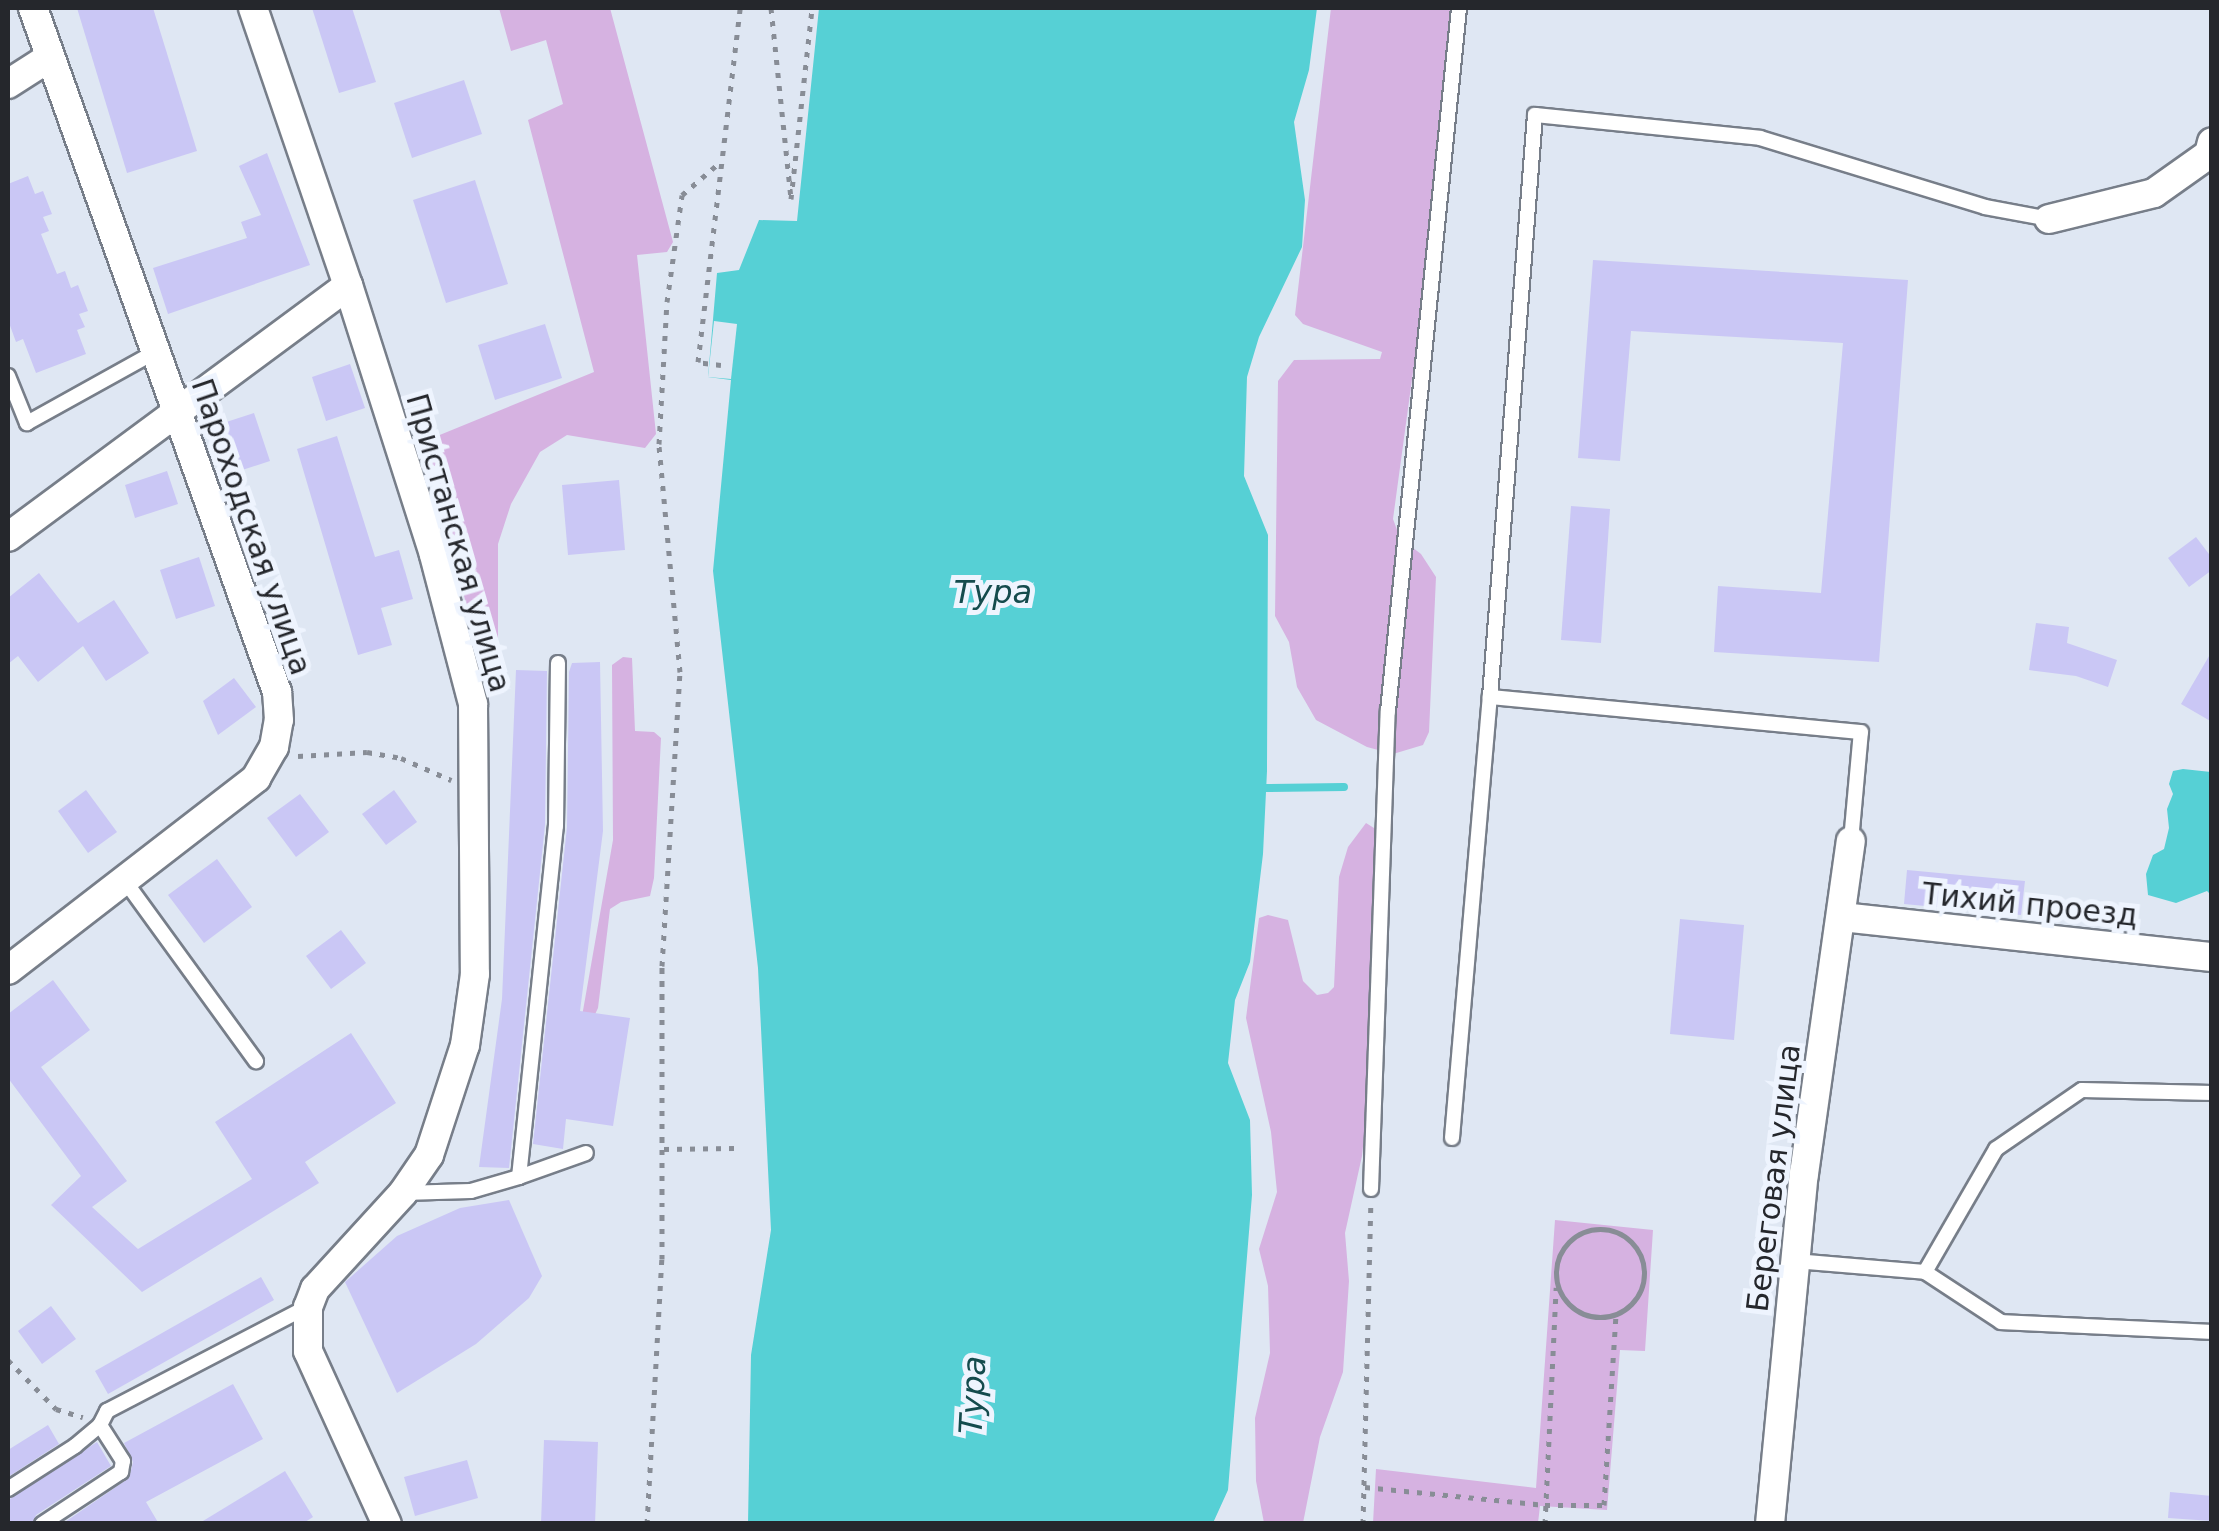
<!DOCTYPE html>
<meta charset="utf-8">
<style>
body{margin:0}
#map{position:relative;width:2219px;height:1531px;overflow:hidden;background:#dfe7f3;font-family:"DejaVu Sans",sans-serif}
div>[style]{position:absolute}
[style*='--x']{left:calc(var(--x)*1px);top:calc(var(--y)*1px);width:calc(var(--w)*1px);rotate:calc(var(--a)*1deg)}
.green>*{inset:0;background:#d6b2e1}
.water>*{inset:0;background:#56d0d5}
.pier>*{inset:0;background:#dfe7f3}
.stream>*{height:8px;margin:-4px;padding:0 4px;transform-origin:4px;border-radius:4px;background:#56d0d5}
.building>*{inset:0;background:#cac7f5}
.path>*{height:5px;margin-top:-2.5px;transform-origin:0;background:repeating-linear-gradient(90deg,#888d96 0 5px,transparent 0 13px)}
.path>.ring{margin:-2.5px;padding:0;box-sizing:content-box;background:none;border:5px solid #888d96;border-radius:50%}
.roads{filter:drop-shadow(2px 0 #777e89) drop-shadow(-2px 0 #777e89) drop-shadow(0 2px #777e89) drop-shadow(0 -2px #777e89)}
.service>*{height:14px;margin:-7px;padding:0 7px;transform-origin:7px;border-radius:7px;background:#fff}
.minor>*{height:28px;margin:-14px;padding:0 14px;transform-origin:14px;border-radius:14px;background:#fff}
span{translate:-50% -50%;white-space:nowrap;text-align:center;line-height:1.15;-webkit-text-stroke:10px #eef4fe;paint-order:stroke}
.street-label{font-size:30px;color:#25272c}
.water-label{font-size:32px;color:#154b4d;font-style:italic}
.frame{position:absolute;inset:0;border:10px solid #25272c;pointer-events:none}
</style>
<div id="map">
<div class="green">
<i style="clip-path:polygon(499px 8px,610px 8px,673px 242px,667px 252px,637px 255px,656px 434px,645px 448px,567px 435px,540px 452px,511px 504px,498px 544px,498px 642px,490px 647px,476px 643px,425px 441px,594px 372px,528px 120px,563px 104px,546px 40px,511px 51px)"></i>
<i style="clip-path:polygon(1331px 8px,1451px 8px,1435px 210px,1393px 519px,1400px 538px,1421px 554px,1436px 577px,1429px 732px,1423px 745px,1393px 754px,1367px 747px,1316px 720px,1297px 687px,1289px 642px,1275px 616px,1278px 381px,1294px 360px,1380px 359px,1382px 352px,1303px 324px,1295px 315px)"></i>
<i style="clip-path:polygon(623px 657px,632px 658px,635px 731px,654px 732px,661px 738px,654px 878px,650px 896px,621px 902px,610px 909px,598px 1008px,590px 1025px,581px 1022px,613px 840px,612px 665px)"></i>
<i style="clip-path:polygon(1366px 823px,1374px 828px,1377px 916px,1371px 1067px,1362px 1156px,1345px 1233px,1349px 1281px,1343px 1372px,1320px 1437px,1303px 1523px,1264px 1523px,1256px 1481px,1255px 1418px,1270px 1353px,1268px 1286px,1259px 1249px,1277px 1192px,1271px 1132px,1246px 1018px,1259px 918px,1268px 915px,1288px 920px,1303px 981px,1317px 995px,1328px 993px,1334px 987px,1339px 877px,1348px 847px)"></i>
<i style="clip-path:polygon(1555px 1220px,1653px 1230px,1645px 1351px,1620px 1350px,1607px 1510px,1540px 1506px,1538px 1523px,1373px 1523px,1376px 1469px,1536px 1488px)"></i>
</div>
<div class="water">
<i style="clip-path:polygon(819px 8px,1317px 8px,1309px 70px,1294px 122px,1305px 200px,1302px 247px,1259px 337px,1247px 377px,1244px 476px,1268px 535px,1267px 771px,1263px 854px,1250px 962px,1235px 1000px,1228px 1063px,1250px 1120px,1252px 1195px,1228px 1490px,1213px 1523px,748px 1523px,751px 1355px,771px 1230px,758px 968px,713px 571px,731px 380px,708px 377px,717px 273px,739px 270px,759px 220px,797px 221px)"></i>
<i style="clip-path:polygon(2183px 769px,2211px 772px,2211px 895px,2207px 891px,2176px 903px,2148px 895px,2146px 874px,2153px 855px,2164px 849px,2169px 828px,2167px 809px,2173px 794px,2169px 784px,2173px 771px)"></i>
</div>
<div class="pier">
<i style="clip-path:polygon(714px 321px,737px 324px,731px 379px,708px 377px)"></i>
</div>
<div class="stream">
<i style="--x:1266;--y:788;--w:78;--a:-0.7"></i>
</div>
<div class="building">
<i style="clip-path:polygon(77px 8px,153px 8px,197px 151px,127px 173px)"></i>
<i style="clip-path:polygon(312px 8px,352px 8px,376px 82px,339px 93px)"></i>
<i style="clip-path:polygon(464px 80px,482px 134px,412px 158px,394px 103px)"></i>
<i style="clip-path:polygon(267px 153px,310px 265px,168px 314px,153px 268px,247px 238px,241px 222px,261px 215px,239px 166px)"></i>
<i style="clip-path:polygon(28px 176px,35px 194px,43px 191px,52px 214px,43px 217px,49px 231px,41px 234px,57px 274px,65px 271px,71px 288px,78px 285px,88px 311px,79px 314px,85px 327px,77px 330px,86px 354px,36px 373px,23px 339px,16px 342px,8px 320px,8px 184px)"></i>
<i style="clip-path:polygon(475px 180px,508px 284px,446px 303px,413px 200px)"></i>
<i style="clip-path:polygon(1593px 260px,1908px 280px,1879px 662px,1714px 652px,1718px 586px,1821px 593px,1843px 343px,1631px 331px,1620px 461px,1578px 458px)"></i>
<i style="clip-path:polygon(545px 324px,562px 378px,495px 400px,478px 345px)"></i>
<i style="clip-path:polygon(350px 364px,365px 408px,326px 421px,312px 377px)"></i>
<i style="clip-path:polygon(254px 413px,270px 461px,227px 475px,211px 427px)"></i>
<i style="clip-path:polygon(337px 436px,375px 557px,399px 550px,413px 599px,381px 608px,392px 645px,358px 655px,297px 449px)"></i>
<i style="clip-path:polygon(167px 471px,178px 504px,135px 518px,125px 485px)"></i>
<i style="clip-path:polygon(619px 480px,625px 550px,568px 555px,562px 485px)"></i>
<i style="clip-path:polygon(1571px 506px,1610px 509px,1601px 643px,1561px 640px)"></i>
<i style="clip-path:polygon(2196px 537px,2212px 558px,2212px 570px,2189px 587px,2168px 558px)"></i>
<i style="clip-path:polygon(199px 557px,215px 606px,176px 619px,160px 570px)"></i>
<i style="clip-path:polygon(39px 573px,78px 623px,114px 600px,149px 653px,106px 681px,83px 646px,38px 682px,18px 656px,8px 664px,8px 598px)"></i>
<i style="clip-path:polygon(2036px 623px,2069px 627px,2067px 643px,2117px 660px,2108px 687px,2076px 676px,2029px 670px)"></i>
<i style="clip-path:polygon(2212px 651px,2212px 722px,2181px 704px)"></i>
<i style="clip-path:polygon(600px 662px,603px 831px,580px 1011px,630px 1018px,613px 1126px,566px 1119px,563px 1149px,533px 1144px,567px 827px,569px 672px,572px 663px)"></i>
<i style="clip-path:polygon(516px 670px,547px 671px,545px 825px,509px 1168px,479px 1167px,502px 999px)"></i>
<i style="clip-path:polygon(234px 678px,256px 707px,218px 735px,203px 701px)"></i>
<i style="clip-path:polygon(86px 790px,117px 832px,88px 853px,58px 811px)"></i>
<i style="clip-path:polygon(394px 790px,417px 822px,386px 845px,362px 814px)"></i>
<i style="clip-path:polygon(300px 794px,329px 832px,296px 857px,267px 818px)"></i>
<i style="clip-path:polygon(217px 859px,252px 907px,204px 943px,168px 895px)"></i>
<i style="clip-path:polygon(1907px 870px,2025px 881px,2021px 915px,1904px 904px)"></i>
<i style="clip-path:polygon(1680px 919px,1744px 925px,1734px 1040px,1670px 1034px)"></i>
<i style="clip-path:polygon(341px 930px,366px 963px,331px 989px,306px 956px)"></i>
<i style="clip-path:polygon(53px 980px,90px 1030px,41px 1067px,127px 1181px,92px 1207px,138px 1249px,252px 1179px,215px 1122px,351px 1033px,396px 1103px,305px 1162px,319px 1183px,142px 1292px,51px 1205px,81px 1176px,8px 1078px,8px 1014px)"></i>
<i style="clip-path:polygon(509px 1200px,542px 1276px,529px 1298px,476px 1344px,397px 1393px,345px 1282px,397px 1236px,460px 1208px)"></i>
<i style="clip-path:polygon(261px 1277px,274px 1300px,108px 1394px,95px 1371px)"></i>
<i style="clip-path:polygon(51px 1306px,76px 1339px,42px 1364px,18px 1331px)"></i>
<i style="clip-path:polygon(233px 1384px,263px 1439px,146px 1502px,159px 1524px,62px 1524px,129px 1478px,133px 1462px,124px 1443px)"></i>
<i style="clip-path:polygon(48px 1425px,59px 1444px,8px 1477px,8px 1450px)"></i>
<i style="clip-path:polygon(544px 1440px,598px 1442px,595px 1524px,541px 1524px)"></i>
<i style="clip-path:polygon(97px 1442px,111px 1466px,36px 1515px,32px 1524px,8px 1524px,8px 1500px)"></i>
<i style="clip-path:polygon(467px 1460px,478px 1498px,415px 1516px,404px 1477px)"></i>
<i style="clip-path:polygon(285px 1471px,313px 1517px,302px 1524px,198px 1524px)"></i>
<i style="clip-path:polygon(2170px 1492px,2212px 1496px,2212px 1521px,2168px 1518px)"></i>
</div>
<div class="path">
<i style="--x:771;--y:8;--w:192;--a:84"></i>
<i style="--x:791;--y:199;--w:192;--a:-83.7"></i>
<i style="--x:721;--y:365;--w:23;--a:-173"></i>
<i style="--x:698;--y:362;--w:356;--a:-83.2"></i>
<i style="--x:298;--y:756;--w:69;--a:-3.3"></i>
<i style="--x:367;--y:752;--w:35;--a:10"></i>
<i style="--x:401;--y:758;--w:55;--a:23.7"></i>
<i style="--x:664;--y:1149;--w:70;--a:-0.8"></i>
<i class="ring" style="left:1556px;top:1229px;width:83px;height:83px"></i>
<i style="--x:8;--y:1360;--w:69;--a:45.6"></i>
<i style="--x:56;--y:1409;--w:28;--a:17"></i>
<i style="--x:1365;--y:1487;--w:181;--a:5.7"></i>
<i style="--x:1545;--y:1505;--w:59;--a:0"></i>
<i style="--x:1604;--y:1505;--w:190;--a:-86.4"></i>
<i style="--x:647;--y:1524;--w:265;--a:-86.8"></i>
<i style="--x:662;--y:1259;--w:293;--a:-90"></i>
<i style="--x:662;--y:966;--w:295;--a:-86.5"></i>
<i style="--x:680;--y:672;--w:229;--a:-95.3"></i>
<i style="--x:659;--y:444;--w:142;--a:-86.8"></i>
<i style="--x:667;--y:302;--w:108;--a:-82"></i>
<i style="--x:682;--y:195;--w:48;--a:-40.7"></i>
<i style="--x:1363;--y:1524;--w:317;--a:-88.6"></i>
<i style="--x:1545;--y:1524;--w:237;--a:-87.3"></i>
</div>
<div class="roads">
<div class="service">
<i style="--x:8;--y:376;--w:51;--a:68"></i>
<i style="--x:27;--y:423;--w:146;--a:-29"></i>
<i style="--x:1851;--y:841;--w:109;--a:-84.8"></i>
<i style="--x:1861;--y:732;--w:373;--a:-174.6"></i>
<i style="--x:1490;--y:697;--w:584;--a:-85.58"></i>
<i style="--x:1535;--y:115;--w:226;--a:5.8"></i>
<i style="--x:1760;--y:138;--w:235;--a:17"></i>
<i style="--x:1985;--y:207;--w:65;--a:10.6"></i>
<i style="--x:125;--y:881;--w:223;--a:54"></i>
<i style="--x:1452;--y:1138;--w:443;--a:-85.1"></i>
<i style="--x:519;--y:1177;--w:71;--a:-19.7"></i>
<i style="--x:1371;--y:1189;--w:478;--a:-88"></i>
<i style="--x:1388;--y:711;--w:707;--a:-84.23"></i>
<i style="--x:403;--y:1193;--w:68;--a:-1.7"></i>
<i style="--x:471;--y:1191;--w:50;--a:-16.3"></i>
<i style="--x:519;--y:1177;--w:353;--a:-84"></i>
<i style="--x:556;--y:826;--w:163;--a:-89.3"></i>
<i style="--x:1795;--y:1261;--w:130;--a:4.8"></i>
<i style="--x:1925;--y:1272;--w:91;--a:33.3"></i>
<i style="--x:2001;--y:1322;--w:211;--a:2.7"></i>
<i style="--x:1925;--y:1272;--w:142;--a:-60"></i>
<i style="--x:1996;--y:1149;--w:104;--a:-34.5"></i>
<i style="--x:2082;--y:1090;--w:130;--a:1.3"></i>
<i style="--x:8;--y:1489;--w:80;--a:-32.7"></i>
<i style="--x:75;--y:1446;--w:33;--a:-40"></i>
<i style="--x:100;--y:1425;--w:16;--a:-63"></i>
<i style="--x:107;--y:1411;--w:225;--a:-27.5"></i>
<i style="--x:42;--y:1524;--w:95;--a:-33.4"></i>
<i style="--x:121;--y:1472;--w:11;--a:-80"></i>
<i style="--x:123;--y:1461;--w:43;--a:-122.6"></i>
</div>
<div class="minor">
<i style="--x:253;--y:8;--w:293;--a:71.1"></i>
<i style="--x:348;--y:285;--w:283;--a:72.3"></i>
<i style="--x:434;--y:555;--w:154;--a:75.3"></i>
<i style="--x:473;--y:704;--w:270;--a:89.6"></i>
<i style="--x:475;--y:974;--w:72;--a:98"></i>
<i style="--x:465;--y:1045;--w:116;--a:108.1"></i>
<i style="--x:429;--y:1155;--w:46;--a:124.4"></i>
<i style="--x:403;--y:1193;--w:130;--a:132.5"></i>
<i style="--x:315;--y:1289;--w:19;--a:111"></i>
<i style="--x:308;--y:1307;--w:44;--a:90"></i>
<i style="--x:308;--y:1351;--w:190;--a:65.5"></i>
<i style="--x:8;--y:84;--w:50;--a:-32.7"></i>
<i style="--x:2049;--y:219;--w:108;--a:-13.9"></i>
<i style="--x:2154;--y:193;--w:67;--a:-35.3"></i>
<i style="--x:2209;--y:154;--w:12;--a:-76"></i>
<i style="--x:8;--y:537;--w:423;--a:-36.5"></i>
<i style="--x:1842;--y:917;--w:372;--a:6.2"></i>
<i style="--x:8;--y:970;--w:314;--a:-37.7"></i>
<i style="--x:256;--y:778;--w:36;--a:-60"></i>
<i style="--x:274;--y:747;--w:27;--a:-80"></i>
<i style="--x:279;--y:720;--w:28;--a:-94"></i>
<i style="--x:277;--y:692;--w:726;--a:-109.63"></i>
<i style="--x:1770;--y:1524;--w:352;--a:-84.5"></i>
<i style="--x:1804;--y:1174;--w:336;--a:-82"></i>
</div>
</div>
<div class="street-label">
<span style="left:251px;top:527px;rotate:71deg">Пароходская улица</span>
<span style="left:458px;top:543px;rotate:74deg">Пристанская улица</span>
<span style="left:2030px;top:905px;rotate:6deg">Тихий проезд</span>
<span style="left:1774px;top:1178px;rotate:-83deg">Береговая улица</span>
</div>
<div class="water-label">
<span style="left:993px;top:592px">Тура</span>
<span style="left:973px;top:1395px;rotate:-87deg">Тура</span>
</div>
<div class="frame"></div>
</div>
